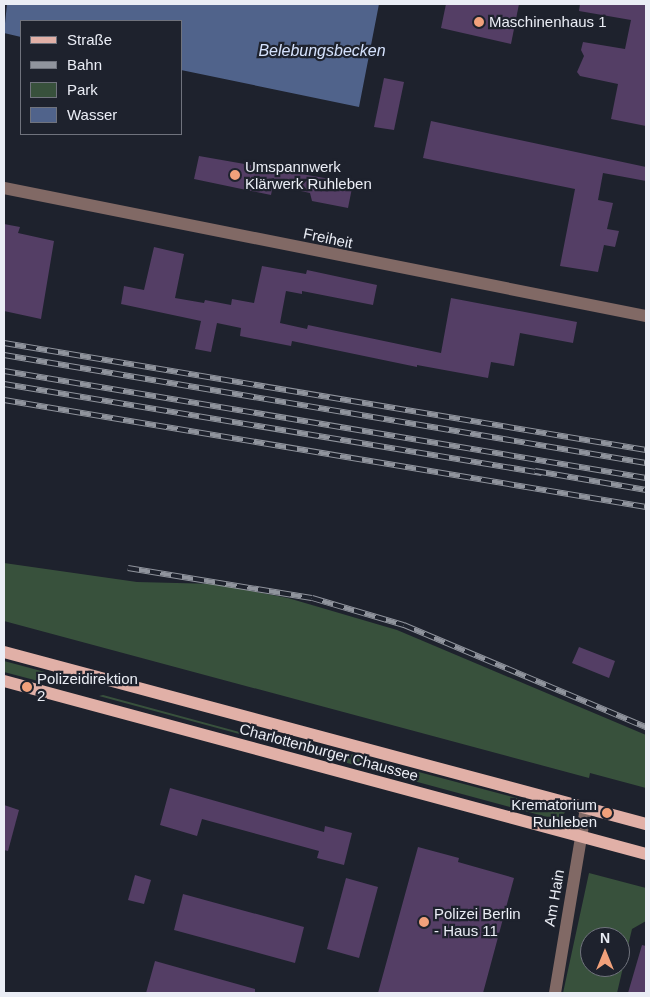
<!DOCTYPE html>
<meta charset="utf-8">
<style>
body{margin:0}
#map{position:relative;width:650px;height:997px;overflow:hidden;background:#1e222d;font-family:Helvetica,sans-serif}
div>[style]{position:absolute}
[style*='--x']{left:calc(var(--x)*1px);top:calc(var(--y)*1px);width:calc(var(--w)*1px);rotate:calc(var(--a)*1deg)}
.green>*{inset:0;background:#38513c}
.water>*{inset:0;background:#50638b}
.building>*{inset:0;background:#543e65}
.minor>*{height:12px;margin:-6px;padding:0 6px;transform-origin:6px;border-radius:6px;background:#816965}
.major>*{height:12px;margin:-6px;padding:0 6px;transform-origin:6px;border-radius:6px;background:#e1b0a7}
.rail>*{height:5.5px;margin-top:-2.75px;transform-origin:0;background:repeating-linear-gradient(90deg,#1e222d 0 11px,#90949d 0 22px);box-sizing:border-box;border-block:1px solid #90949d}
.dots>*{width:14px;height:14px;translate:-50% -50%;box-sizing:border-box;border:2px solid #1e222d;border-radius:50%}
span{translate:-50% -50%;white-space:nowrap;text-align:center;line-height:1.15;-webkit-text-stroke:4.5px #1e222d;paint-order:stroke}
.poi-label{font-size:15px;color:#eaedf5}
.left{translate:0 -50%;text-align:left}
.right{translate:-100% -50%;text-align:right}
.street-label{font-size:15px;color:#eaedf5}
.water-label{font-size:16px;color:#d5e2fd;font-style:italic}
.frame{position:absolute;inset:0;border:5px solid #eaedf5;pointer-events:none}
.legend{position:absolute;left:20px;top:20px;width:162px;height:115px;box-sizing:border-box;background:#1e222d;border:1px solid #70737d;margin:0;padding:6px 9px;list-style:none;font-size:15px;color:#eaedf5}
.legend li{display:flex;align-items:center;gap:10px;height:25px}
.legend b{width:25px;border:1px solid #70737d}
.north{position:absolute;left:580px;top:927px;width:50px;height:50px;box-sizing:border-box;background:#1e222d;border:1px solid #70737d;border-radius:50%;rotate:0deg;font-size:14px;font-weight:700;line-height:20px;text-align:center;color:#eaedf5}
.north::after{content:'';display:block;margin:auto;width:18px;height:22px;background:#f1a17b;clip-path:polygon(50% 0,100% 100%,50% 72%,0 100%)}
</style>
<div id="map">
<div class="green">
<i style="clip-path:polygon(4px 563px,137px 582px,216px 584px,288px 598px,397px 630px,646px 735px,646px 788px,590px 773px,589px 778px,4px 621px)"></i>
<i style="clip-path:polygon(4px 661px,45px 672px,42px 682px,4px 672px)"></i>
<i style="clip-path:polygon(103px 695px,258px 737px,302px 741px,565px 811px,562px 821px,99px 696px)"></i>
<i style="clip-path:polygon(evenodd,589px 873px,646px 888px,646px 921px,632px 929px,617px 993px,563px 993px,589px 873px,590px 937px,620px 937px,620px 967px,590px 967px,590px 937px)"></i>
</div>
<div class="water">
<i style="clip-path:polygon(7px 4px,379px 4px,359px 107px,181px 70px,181px 21px,21px 21px,21px 37px,4px 33px)"></i>
</div>
<div class="building">
<i style="clip-path:polygon(446px 4px,519px 4px,511px 44px,441px 28px)"></i>
<i style="clip-path:polygon(580px 4px,646px 4px,646px 126px,611px 119px,618px 84px,580px 76px,577px 72px,584px 56px,581px 50px,583px 42px,625px 49px,631px 20px,579px 11px)"></i>
<i style="clip-path:polygon(384px 78px,404px 82px,394px 130px,374px 127px)"></i>
<i style="clip-path:polygon(431px 121px,646px 167px,646px 181px,603px 173px,598px 200px,613px 203px,607px 229px,619px 231px,615px 247px,604px 245px,598px 272px,560px 266px,575px 189px,423px 158px)"></i>
<i style="clip-path:polygon(199px 156px,353px 183px,348px 208px,312px 201px,310px 193px,273px 185px,271px 195px,194px 179px)"></i>
<i style="clip-path:polygon(4px 224px,20px 227px,18px 233px,54px 241px,41px 319px,4px 311px)"></i>
<i style="clip-path:polygon(154px 247px,184px 254px,175px 298px,204px 303px,205px 300px,231px 305px,232px 299px,254px 303px,262px 266px,306px 274px,307px 270px,377px 285px,373px 305px,302px 291px,302px 294px,286px 291px,280px 323px,307px 329px,308px 325px,441px 353px,451px 298px,577px 322px,573px 343px,520px 333px,514px 366px,491px 362px,488px 378px,417px 365px,417px 367px,292px 341px,291px 346px,240px 336px,241px 328px,217px 323px,211px 352px,195px 349px,201px 321px,121px 304px,124px 286px,144px 290px)"></i>
<i style="clip-path:polygon(579px 647px,615px 661px,609px 678px,572px 663px)"></i>
<i style="clip-path:polygon(170px 788px,324px 832px,325px 826px,352px 833px,344px 865px,317px 858px,319px 851px,202px 819px,197px 836px,160px 825px)"></i>
<i style="clip-path:polygon(4px 805px,19px 810px,8px 851px,4px 850px)"></i>
<i style="clip-path:polygon(418px 847px,459px 858px,458px 862px,514px 878px,483px 993px,378px 993px)"></i>
<i style="clip-path:polygon(135px 875px,151px 880px,144px 904px,128px 900px)"></i>
<i style="clip-path:polygon(346px 878px,378px 887px,359px 958px,327px 949px)"></i>
<i style="clip-path:polygon(183px 894px,304px 927px,295px 963px,174px 930px)"></i>
<i style="clip-path:polygon(642px 945px,646px 946px,646px 993px,628px 993px)"></i>
<i style="clip-path:polygon(155px 961px,255px 989px,255px 993px,146px 993px)"></i>
</div>
<div class="minor">
<i style="--x:4;--y:188;--w:655;--a:11.28"></i>
<i style="--x:555;--y:993;--w:188;--a:-80.5"></i>
</div>
<div class="major">
<i style="--x:4;--y:652;--w:665;--a:15"></i>
<i style="--x:4;--y:681;--w:665;--a:15.08"></i>
</div>
<div class="rail">
<i style="--x:4;--y:343;--w:651;--a:9.46"></i>
<i style="--x:4;--y:355;--w:651;--a:9.55"></i>
<i style="--x:4;--y:371;--w:651;--a:9.46"></i>
<i style="--x:4;--y:384;--w:545;--a:9.39"></i>
<i style="--x:4;--y:400;--w:651;--a:9.46"></i>
<i style="--x:535;--y:471;--w:113;--a:9.7"></i>
<i style="--x:128;--y:568;--w:186;--a:9.3"></i>
<i style="--x:312;--y:598;--w:96;--a:16.4"></i>
<i style="--x:404;--y:625;--w:263;--a:22.9"></i>
</div>
<div class="dots">
<i style="left:479px;top:22px;background:#f1a17b"></i>
<i style="left:235px;top:175px;background:#f1a17b"></i>
<i style="left:27px;top:687px;background:#f1a17b"></i>
<i style="left:607px;top:813px;background:#f1a17b"></i>
<i style="left:424px;top:922px;background:#f1a17b"></i>
</div>
<div class="poi-label">
<span class="left" style="left:489px;top:22px">Maschinenhaus 1</span>
<span class="left" style="left:245px;top:175px">Umspannwerk<br>Klärwerk Ruhleben</span>
<span class="left" style="left:37px;top:687px">Polizeidirektion<br>2</span>
<span class="right" style="left:597px;top:813px">Krematorium<br>Ruhleben</span>
<span class="left" style="left:434px;top:922px">Polizei Berlin<br>- Haus 11</span>
</div>
<div class="street-label">
<span style="left:328px;top:238px;rotate:12deg">Freiheit</span>
<span style="left:329px;top:752px;rotate:15deg">Charlottenburger Chaussee</span>
<span style="left:554px;top:898px;rotate:-80deg">Am Hain</span>
</div>
<div class="water-label">
<span style="left:322px;top:51px">Belebungsbecken</span>
</div>
<div class="frame"></div>
<ul class="legend">
<li><b style="height:6px;background:#e1b0a7"></b>Straße</li>
<li><b style="height:6px;background:#90949d"></b>Bahn</li>
<li><b style="height:14px;background:#38513c"></b>Park</li>
<li><b style="height:14px;background:#50638b"></b>Wasser</li>
</ul>
<div class="north">N</div>
</div>
